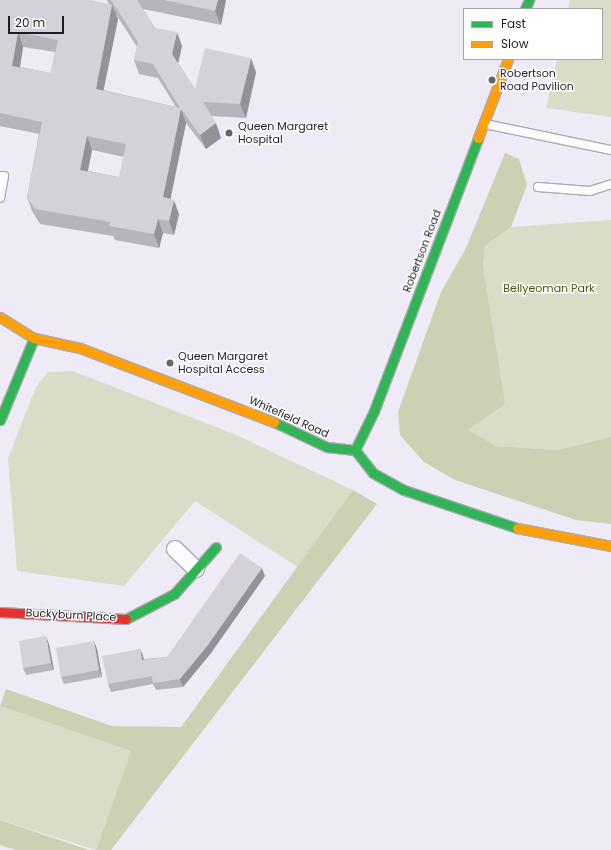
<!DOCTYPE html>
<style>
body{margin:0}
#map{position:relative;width:611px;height:850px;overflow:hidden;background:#eeebf7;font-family:Poppins,sans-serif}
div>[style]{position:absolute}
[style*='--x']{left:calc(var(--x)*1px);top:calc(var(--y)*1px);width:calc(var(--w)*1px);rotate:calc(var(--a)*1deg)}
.green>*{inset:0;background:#d9ddc7}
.forest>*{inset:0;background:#cbd1b2}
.roads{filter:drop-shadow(1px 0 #acaab3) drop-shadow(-1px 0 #acaab3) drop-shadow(0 1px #acaab3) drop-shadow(0 -1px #acaab3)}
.lane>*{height:8px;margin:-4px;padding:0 4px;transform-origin:4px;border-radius:4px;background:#fcfcfe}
.street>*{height:16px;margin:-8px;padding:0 8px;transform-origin:8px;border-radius:8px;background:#fcfcfe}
.fast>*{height:9px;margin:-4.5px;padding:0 4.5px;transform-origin:4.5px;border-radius:4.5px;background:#30b455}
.slow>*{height:9px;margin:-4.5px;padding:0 4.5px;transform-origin:4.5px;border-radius:4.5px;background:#ff9f0a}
.jam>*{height:9px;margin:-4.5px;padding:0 4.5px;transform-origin:4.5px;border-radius:4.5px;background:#e5322d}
.wall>*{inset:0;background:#b6b4bc}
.shaded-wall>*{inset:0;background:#949299}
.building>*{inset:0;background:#d4d1db}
.dots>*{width:11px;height:11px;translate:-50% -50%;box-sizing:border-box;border:2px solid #fff;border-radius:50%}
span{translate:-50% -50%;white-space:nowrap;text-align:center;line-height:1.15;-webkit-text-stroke:3px #fff;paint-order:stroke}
.poi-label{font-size:11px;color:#1f1c26}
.left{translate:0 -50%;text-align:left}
.street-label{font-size:11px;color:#1f1c26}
.park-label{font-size:11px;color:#4a5509}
.legend{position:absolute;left:463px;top:8px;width:140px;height:52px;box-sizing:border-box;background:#fff;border:1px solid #a5a4a8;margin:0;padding:5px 7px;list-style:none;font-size:12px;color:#1f1c26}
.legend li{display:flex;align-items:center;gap:8px;height:20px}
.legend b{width:20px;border:1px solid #a5a4a8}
.scale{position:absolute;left:8px;top:16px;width:56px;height:18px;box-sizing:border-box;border:2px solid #1f1c26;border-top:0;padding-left:5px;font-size:12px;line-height:14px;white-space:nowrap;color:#1f1c26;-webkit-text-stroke:3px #fff;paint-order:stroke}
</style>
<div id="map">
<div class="green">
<i style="clip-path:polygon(570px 0,611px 0,611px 117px,546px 108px,557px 59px,602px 59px,602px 9px,568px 9px)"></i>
<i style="clip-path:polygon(611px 220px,611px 437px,557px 450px,495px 446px,468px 430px,504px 403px,483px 266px,485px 246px,511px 227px)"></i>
<i style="clip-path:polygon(73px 371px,234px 434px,353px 490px,299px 568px,195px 501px,124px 586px,17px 571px,8px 458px,36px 387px,48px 372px)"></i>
<i style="clip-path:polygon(0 706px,131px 751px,96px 850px,0 820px)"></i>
</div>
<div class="forest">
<i style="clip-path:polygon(505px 153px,519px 159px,527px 185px,511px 227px,485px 246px,483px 266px,505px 404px,468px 430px,496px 446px,557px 450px,611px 437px,611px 524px,576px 520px,455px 480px,424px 462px,400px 435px,398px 412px,441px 292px,466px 248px)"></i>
<i style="clip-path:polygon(353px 490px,377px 504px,111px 850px,96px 850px,131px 751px,0 706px,6px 689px,112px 726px,181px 727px)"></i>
<i style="clip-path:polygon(0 820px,89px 850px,16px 850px,0 845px)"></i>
</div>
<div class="roads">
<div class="lane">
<i style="--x:485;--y:124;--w:129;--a:11.7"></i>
<i style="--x:0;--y:176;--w:4;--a:0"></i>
<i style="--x:4;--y:176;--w:22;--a:100"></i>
<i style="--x:538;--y:187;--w:52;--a:4.4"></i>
<i style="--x:590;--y:191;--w:22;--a:-18"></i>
</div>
<div class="street">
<i style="--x:175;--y:549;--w:29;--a:44"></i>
</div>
<div class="fast">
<i style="--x:525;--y:9;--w:10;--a:-66"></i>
<i style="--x:0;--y:420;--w:89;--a:-67.5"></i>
<i style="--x:274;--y:422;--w:59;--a:25.3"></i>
<i style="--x:327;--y:447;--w:28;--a:6"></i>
<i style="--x:355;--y:450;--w:29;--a:52"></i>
<i style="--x:373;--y:473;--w:35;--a:29"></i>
<i style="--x:404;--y:490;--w:119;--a:18.6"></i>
<i style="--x:355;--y:450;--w:43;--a:-64"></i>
<i style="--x:374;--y:411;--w:292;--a:-69.1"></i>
<i style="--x:126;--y:619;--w:54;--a:-27.5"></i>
<i style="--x:174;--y:594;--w:63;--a:-48.2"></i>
</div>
<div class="slow">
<i style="--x:478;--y:138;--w:85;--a:-69.2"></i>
<i style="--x:0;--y:317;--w:40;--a:32"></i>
<i style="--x:34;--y:338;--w:47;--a:12.3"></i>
<i style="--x:80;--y:348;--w:208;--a:20.9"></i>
<i style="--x:517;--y:528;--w:96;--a:10.8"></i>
</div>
<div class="jam">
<i style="--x:0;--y:612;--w:126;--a:3.2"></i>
</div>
</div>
<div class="wall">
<i style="clip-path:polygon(evenodd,0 0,109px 4px,107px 0,226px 0,221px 25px,143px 9px,155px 28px,182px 46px,178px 63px,195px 89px,256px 72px,246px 118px,212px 116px,221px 138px,206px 149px,186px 123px,170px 199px,179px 214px,174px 235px,163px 233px,159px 248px,115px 240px,113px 236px,40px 224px,32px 211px,27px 197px,39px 134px,0 126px,0 0,116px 14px,137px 47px,134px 60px,139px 74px,158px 78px,176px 107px,103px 90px,118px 19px,116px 14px,0 0,23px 47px,55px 52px,51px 73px,20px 67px,23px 47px,0 0,92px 150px,124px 157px,119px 177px,88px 171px,92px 150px)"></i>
<i style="clip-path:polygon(265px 576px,211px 653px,183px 687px,156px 690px,153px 684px,111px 692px,108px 684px,140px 649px,144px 659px,167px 657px)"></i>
<i style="clip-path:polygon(94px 641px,97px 649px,102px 677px,64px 684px,61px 677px)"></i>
<i style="clip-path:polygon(49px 644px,54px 670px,26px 675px,23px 668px)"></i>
</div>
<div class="shaded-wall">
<i style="clip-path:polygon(218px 0,226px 0,221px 25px,215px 11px)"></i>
<i style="clip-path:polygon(112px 5px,118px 19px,101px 103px,96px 89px)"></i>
<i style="clip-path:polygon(18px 32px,23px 47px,18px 80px,12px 66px)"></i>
<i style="clip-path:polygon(177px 32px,182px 46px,177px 68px,172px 54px)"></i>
<i style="clip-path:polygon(251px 58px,256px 72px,246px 118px,240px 104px)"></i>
<i style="clip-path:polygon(181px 109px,186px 123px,168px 211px,163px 197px)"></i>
<i style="clip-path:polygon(216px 123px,221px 138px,206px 149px,200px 135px)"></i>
<i style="clip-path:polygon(87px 136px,92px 150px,85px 184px,80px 170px)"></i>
<i style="clip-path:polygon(174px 200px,179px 214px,174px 235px,169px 221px)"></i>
<i style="clip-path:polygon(158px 219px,163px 233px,159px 248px,154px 234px)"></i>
<i style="clip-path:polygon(262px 568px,265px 576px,211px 653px,183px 687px,180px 679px)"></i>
<i style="clip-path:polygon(46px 636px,49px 644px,54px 670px,51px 663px)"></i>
<i style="clip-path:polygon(94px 641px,97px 649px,102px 677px,99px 670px)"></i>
<i style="clip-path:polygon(140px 649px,143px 656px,145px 667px,142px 660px)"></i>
</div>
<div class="building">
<i style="clip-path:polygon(evenodd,0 0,91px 0,112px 5px,96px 89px,180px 108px,153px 64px,134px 60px,138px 42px,111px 0,137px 0,155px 28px,177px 32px,172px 54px,195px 89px,205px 48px,251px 58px,240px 104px,203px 102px,216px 123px,200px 135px,181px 109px,163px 197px,174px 200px,169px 221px,158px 219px,154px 234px,109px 226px,110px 222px,35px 209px,27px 197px,42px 122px,0 113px,0 0,18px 32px,58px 40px,51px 73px,12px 66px,18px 32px,0 0,87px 136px,126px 144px,119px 177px,80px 170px,87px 136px)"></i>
<i style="clip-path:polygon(164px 0,218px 0,215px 11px)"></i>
<i style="clip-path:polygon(240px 553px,262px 568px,208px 645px,180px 679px,153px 683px,152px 676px,108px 684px,102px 656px,140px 649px,142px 660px,167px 657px)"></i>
<i style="clip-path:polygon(46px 636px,51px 663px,23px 668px,19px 641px)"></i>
<i style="clip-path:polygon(94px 641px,99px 670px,61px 677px,56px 648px)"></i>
</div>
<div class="dots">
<i style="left:492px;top:80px;background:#67646f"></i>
<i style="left:229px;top:133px;background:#67646f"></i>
<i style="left:170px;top:363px;background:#67646f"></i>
</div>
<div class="poi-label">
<span class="left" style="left:500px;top:80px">Robertson<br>Road Pavilion</span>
<span class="left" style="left:238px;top:133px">Queen Margaret<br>Hospital</span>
<span class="left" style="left:178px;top:363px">Queen Margaret<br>Hospital Access</span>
</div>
<div class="street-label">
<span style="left:422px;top:251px;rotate:-69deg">Robertson Road</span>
<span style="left:289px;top:417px;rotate:24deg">Whitefield Road</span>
<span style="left:71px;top:615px;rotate:3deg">Buckyburn Place</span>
</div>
<div class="park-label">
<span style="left:549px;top:288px">Bellyeoman Park</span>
</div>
<ul class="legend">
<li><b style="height:5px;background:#30b455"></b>Fast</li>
<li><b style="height:5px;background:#ff9f0a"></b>Slow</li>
</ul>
<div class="scale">20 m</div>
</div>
